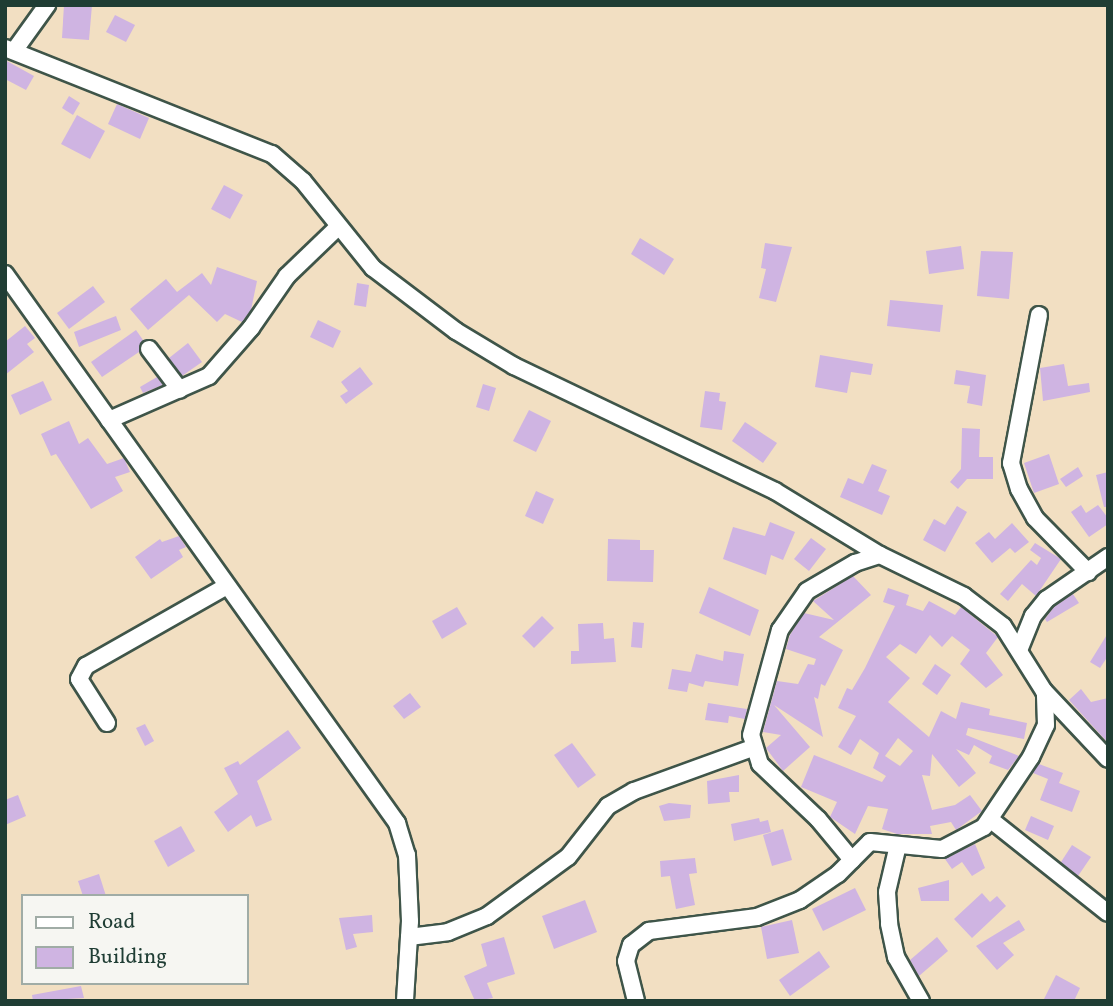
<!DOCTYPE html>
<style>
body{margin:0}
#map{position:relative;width:1113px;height:1006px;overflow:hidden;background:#f2dfc2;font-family:Vollkorn,serif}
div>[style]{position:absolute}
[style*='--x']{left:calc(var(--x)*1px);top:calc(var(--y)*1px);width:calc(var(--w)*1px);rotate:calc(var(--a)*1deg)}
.building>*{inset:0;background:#cfb4e2}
.roads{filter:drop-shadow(2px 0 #3f5549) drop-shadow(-2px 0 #3f5549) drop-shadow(0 2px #3f5549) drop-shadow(0 -2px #3f5549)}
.minor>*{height:16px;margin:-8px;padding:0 8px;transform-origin:8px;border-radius:8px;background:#fff}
span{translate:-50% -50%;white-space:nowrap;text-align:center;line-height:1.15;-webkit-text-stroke:7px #f6f6f2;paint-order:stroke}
.frame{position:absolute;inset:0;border:7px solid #1f3d34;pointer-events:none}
.legend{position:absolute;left:21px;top:894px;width:228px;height:91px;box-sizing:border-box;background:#f6f6f2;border:2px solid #a0aca6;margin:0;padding:9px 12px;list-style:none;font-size:21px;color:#1f3d34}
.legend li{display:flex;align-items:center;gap:14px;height:35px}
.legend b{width:35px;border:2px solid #a0aca6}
</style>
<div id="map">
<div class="building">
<i style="clip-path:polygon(64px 5px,92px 5px,89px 40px,62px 38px)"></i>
<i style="clip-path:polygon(115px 15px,135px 25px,126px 42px,106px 32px)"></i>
<i style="clip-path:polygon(5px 60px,34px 76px,26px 90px,5px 79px)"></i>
<i style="clip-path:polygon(69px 96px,80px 103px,73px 115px,62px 108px)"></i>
<i style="clip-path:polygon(117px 104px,149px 118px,140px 139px,108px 124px)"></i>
<i style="clip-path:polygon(77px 115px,105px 131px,90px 159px,61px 144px)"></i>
<i style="clip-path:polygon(224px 185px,243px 195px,230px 219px,211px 209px)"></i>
<i style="clip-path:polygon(640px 238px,674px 259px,664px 275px,631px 254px)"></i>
<i style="clip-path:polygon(765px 243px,792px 247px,776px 302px,759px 298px,766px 269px,761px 268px)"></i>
<i style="clip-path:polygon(961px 246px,964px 269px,929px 274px,926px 251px)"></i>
<i style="clip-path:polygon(981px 251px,1013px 252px,1009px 299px,977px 296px)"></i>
<i style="clip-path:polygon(217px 267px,257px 281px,251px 310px,242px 322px,225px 314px,217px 322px,189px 295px,148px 330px,130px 309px,166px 279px,177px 292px,202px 273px,211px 285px)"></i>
<i style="clip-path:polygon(357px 283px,369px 285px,366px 307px,354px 305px)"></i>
<i style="clip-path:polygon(93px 286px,105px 302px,69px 329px,57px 313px)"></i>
<i style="clip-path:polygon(890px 300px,943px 305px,940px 332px,887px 326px)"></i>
<i style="clip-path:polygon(116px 316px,121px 330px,79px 347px,74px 332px)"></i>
<i style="clip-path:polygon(318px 320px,341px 331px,333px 348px,310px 337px)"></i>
<i style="clip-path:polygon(25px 326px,35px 338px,27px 344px,34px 352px,5px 375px,5px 342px)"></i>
<i style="clip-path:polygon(136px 330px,143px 340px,139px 352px,102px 377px,91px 362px)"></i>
<i style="clip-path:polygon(188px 343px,202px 362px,182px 376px,169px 358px)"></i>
<i style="clip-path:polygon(820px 355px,873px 364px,871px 375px,851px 372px,847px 393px,815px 387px)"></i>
<i style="clip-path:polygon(1064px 364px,1068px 386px,1089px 383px,1090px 392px,1043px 401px,1040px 368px)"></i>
<i style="clip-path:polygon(360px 367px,373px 384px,346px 404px,340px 396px,348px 391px,341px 382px)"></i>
<i style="clip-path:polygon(956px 370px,986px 375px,982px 406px,967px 403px,970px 386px,954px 384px)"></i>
<i style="clip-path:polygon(157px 377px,163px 385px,143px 393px,140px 387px)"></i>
<i style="clip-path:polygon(43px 381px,52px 400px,20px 415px,11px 395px)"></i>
<i style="clip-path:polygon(483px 384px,496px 388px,489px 411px,476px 407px)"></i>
<i style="clip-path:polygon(705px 391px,720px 393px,719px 401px,726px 402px,722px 430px,700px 427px)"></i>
<i style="clip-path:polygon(529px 410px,551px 421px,536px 452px,513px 441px)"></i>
<i style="clip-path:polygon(69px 421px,79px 444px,88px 438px,107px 464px,124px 458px,130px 472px,115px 477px,123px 491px,91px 509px,56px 454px,51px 456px,41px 434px)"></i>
<i style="clip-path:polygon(745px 422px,777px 443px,763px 463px,732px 441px)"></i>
<i style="clip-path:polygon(962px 428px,980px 429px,979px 457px,993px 457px,993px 479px,967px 479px,958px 489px,950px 482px,961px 469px)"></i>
<i style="clip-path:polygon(1049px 454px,1059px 484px,1034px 493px,1024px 463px)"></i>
<i style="clip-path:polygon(872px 464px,887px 470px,878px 491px,890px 496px,882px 515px,840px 497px,848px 478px,863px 484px)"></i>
<i style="clip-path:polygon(1078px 467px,1083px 476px,1066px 487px,1060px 479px)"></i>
<i style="clip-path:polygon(1108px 472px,1108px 507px,1104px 507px,1096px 475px)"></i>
<i style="clip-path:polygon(536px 491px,554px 499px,543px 524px,525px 516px)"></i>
<i style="clip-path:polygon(1081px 505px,1086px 513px,1098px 505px,1108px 518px,1108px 524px,1089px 537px,1071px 512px)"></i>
<i style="clip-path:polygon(957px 506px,967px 512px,945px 552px,923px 540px,934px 519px,945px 525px)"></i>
<i style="clip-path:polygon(770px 522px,795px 532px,783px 560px,771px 555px,766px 575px,723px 559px,733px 527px,765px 536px)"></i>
<i style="clip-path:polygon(1012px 523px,1029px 542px,1015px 553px,1010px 548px,992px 563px,975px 543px,989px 532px,995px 539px)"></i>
<i style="clip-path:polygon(179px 536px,186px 547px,179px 550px,183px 557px,151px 579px,135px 557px,160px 539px,162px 542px)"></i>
<i style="clip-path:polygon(811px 538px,826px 549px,809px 571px,794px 559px)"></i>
<i style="clip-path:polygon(608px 539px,640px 540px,640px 550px,654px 550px,653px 582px,607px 581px)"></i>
<i style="clip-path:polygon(1035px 543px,1061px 559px,1036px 596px,1022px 584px,1008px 601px,1000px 594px,1031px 560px,1037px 565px,1041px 558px,1030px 550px)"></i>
<i style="clip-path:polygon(853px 576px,871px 595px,819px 637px,843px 650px,825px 686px,821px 684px,818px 699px,814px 697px,823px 737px,774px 705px,810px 747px,783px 771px,766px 748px,781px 735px,763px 732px,777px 681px,798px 684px,808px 664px,814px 665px,816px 659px,786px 649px,790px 635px,804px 613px,834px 620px,813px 601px)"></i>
<i style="clip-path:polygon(709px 587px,759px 610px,750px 636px,699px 613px)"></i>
<i style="clip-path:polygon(evenodd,888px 588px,909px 595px,906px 605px,923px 611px,929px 601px,955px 615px,961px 607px,998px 637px,986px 653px,1003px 675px,986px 688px,960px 664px,970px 650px,952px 636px,942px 647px,930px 635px,916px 654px,900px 644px,886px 657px,910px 678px,888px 702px,929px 737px,941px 711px,956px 719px,961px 702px,990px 709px,989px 715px,1027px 723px,1024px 739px,968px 728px,966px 735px,1019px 756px,1008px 770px,989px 763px,992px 756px,974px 745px,969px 755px,956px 749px,976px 773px,959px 787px,932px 754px,930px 776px,922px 775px,932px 810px,955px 805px,970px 795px,982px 811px,956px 830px,951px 822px,930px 826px,932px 834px,897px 834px,882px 829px,888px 809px,868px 806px,855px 834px,830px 817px,837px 802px,801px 787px,814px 755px,882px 782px,886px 776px,873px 768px,879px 753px,860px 739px,851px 755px,838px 747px,856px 716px,838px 708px,847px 688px,852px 690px,865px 668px,895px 606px,883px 602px,888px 588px,898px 738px,913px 751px,900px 766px,885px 756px,898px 738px)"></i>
<i style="clip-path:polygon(1073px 594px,1079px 603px,1047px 622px,1045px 619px,1054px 607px)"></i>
<i style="clip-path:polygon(457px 607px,467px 624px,442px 639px,432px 621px)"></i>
<i style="clip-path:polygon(542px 616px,554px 628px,534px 648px,522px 636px)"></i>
<i style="clip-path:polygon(633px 622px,644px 623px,642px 648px,631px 647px)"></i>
<i style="clip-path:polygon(603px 623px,604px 639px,614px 638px,616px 662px,571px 664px,571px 651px,579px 651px,578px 624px)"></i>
<i style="clip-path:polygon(1108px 633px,1108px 656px,1100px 668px,1090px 662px)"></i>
<i style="clip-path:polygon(724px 651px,744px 654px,738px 686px,705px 681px,703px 687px,689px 683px,687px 692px,668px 689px,672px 669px,691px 672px,696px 654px,723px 661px)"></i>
<i style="clip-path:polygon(935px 664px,951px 675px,937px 695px,922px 684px)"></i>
<i style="clip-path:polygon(1081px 689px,1091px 702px,1108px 698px,1108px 743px,1069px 700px)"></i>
<i style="clip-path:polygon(410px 693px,421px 707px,404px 719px,393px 706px)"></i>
<i style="clip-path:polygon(708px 703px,747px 709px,745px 719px,729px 716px,728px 723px,705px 720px)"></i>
<i style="clip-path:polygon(145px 724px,154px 741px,145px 746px,136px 728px)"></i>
<i style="clip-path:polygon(288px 730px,301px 748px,257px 781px,272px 820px,256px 827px,251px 815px,228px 832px,214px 812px,238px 794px,224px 768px,238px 761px,240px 765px)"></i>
<i style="clip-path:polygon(572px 743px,596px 775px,578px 788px,554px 755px)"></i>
<i style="clip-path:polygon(1039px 764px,1063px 773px,1059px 783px,1080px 791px,1072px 812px,1040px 800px,1048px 779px,1033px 773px)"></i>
<i style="clip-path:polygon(739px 775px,739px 792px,729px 792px,730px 802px,708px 804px,707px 781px)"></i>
<i style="clip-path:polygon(18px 795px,26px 816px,5px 825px,5px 800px)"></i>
<i style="clip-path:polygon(669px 803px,691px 805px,690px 818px,664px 821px,659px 806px)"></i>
<i style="clip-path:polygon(1031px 816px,1054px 826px,1048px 840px,1025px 830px)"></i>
<i style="clip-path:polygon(759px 818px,760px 822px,768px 820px,771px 832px,734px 841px,731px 824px)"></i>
<i style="clip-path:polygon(181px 826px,195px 851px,168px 867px,154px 841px)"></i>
<i style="clip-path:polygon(783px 829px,792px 860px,772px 866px,763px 835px)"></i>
<i style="clip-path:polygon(975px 844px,985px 868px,972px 876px,962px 862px,952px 869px,945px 859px)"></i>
<i style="clip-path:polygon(1072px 845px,1091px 857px,1078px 876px,1061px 862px)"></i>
<i style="clip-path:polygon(695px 858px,697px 873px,689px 874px,695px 905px,676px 909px,670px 876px,661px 877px,660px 861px)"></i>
<i style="clip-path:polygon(99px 874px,106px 896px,83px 896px,78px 881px)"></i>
<i style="clip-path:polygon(949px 880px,949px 901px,921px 901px,918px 888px)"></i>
<i style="clip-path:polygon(855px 888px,866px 910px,823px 931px,812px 909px)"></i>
<i style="clip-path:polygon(982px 893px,990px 902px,997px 896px,1006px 906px,972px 938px,954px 919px)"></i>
<i style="clip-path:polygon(585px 900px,597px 932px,554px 949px,542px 916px)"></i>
<i style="clip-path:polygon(372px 915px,373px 932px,353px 934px,357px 947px,346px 950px,339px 918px)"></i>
<i style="clip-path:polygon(792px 920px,799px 953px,767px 959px,761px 927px)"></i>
<i style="clip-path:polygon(1019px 920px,1025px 930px,1003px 943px,1014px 955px,997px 970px,976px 946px)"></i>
<i style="clip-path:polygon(504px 937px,515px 974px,487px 983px,493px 998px,475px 1001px,464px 976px,487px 966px,481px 944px)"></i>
<i style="clip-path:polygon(937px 937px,948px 951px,919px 976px,910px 960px)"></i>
<i style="clip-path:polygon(819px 951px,830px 967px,790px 996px,779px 980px)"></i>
<i style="clip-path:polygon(1056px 975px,1080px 988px,1074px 1001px,1043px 1001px)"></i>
<i style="clip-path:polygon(81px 986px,84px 998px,33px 1001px,32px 995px)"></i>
</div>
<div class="roads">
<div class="minor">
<i style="--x:5;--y:48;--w:287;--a:21.7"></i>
<i style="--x:272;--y:154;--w:41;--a:41.1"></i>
<i style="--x:303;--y:181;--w:112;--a:51.2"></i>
<i style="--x:373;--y:268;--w:104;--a:37.2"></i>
<i style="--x:456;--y:331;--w:68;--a:31.1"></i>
<i style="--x:514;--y:366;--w:289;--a:25.6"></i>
<i style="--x:775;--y:491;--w:123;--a:31.4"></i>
<i style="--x:880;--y:555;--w:93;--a:26"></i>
<i style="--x:964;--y:596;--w:49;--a:37.6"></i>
<i style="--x:1003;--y:626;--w:77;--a:57.8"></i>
<i style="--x:1044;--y:691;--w:93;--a:46.7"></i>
<i style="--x:14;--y:51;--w:57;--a:-54.3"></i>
<i style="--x:5;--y:274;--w:675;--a:54.47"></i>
<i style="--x:397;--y:823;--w:34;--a:73"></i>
<i style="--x:407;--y:855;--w:66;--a:87.4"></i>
<i style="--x:410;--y:921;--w:80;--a:93.6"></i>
<i style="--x:1039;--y:315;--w:151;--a:100.7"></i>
<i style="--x:1011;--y:463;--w:27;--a:73"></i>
<i style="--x:1019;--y:489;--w:33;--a:61"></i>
<i style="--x:1035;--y:518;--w:76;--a:45.5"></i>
<i style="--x:149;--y:349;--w:51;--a:52.9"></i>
<i style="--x:109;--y:420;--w:109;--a:-23.7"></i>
<i style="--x:209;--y:376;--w:64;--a:-48.8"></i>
<i style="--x:251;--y:328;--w:63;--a:-55.3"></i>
<i style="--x:287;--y:276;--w:71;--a:-43.9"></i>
<i style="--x:1020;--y:648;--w:35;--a:-68"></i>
<i style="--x:1033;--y:616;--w:22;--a:-51"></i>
<i style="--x:1047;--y:599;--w:74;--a:-34.5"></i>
<i style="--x:107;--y:723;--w:52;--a:-122.5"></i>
<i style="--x:79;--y:679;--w:15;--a:-62"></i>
<i style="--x:86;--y:666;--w:162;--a:-29.6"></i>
<i style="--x:991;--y:820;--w:149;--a:38.5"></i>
<i style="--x:898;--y:845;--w:48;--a:103.2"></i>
<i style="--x:887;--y:892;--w:32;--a:86"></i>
<i style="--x:889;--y:924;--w:34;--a:78"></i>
<i style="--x:896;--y:957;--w:51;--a:60.4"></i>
<i style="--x:852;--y:860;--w:53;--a:-129.7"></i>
<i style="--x:818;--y:819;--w:80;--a:-136.5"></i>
<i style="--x:760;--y:764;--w:30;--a:-107"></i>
<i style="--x:751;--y:735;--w:109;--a:-74.6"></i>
<i style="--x:780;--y:630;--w:47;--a:-55.3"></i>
<i style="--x:807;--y:591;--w:56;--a:-30.3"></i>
<i style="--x:855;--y:563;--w:26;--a:-18"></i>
<i style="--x:409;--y:937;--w:39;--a:-7"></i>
<i style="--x:448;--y:932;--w:42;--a:-22.3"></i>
<i style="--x:487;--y:916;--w:100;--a:-36.1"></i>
<i style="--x:568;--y:857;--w:65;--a:-51.9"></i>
<i style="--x:608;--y:806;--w:30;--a:-30"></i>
<i style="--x:634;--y:791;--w:126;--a:-20"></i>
<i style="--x:636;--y:1001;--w:41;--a:-104"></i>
<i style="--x:626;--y:961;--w:17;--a:-73"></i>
<i style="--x:631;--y:945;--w:23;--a:-38"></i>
<i style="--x:649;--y:931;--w:109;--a:-7.4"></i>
<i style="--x:757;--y:917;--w:46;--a:-21.6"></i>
<i style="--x:800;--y:900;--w:46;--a:-34.4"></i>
<i style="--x:838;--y:874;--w:45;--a:-45"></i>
<i style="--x:870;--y:842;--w:72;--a:5.6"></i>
<i style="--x:942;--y:849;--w:47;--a:-27.6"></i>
<i style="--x:984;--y:827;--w:84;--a:-56.1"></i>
<i style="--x:1031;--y:757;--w:35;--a:-65"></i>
<i style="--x:1046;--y:725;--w:31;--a:-92"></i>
</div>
</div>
<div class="frame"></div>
<ul class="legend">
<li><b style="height:9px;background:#fff"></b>Road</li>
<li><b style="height:19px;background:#cfb4e2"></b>Building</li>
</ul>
</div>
